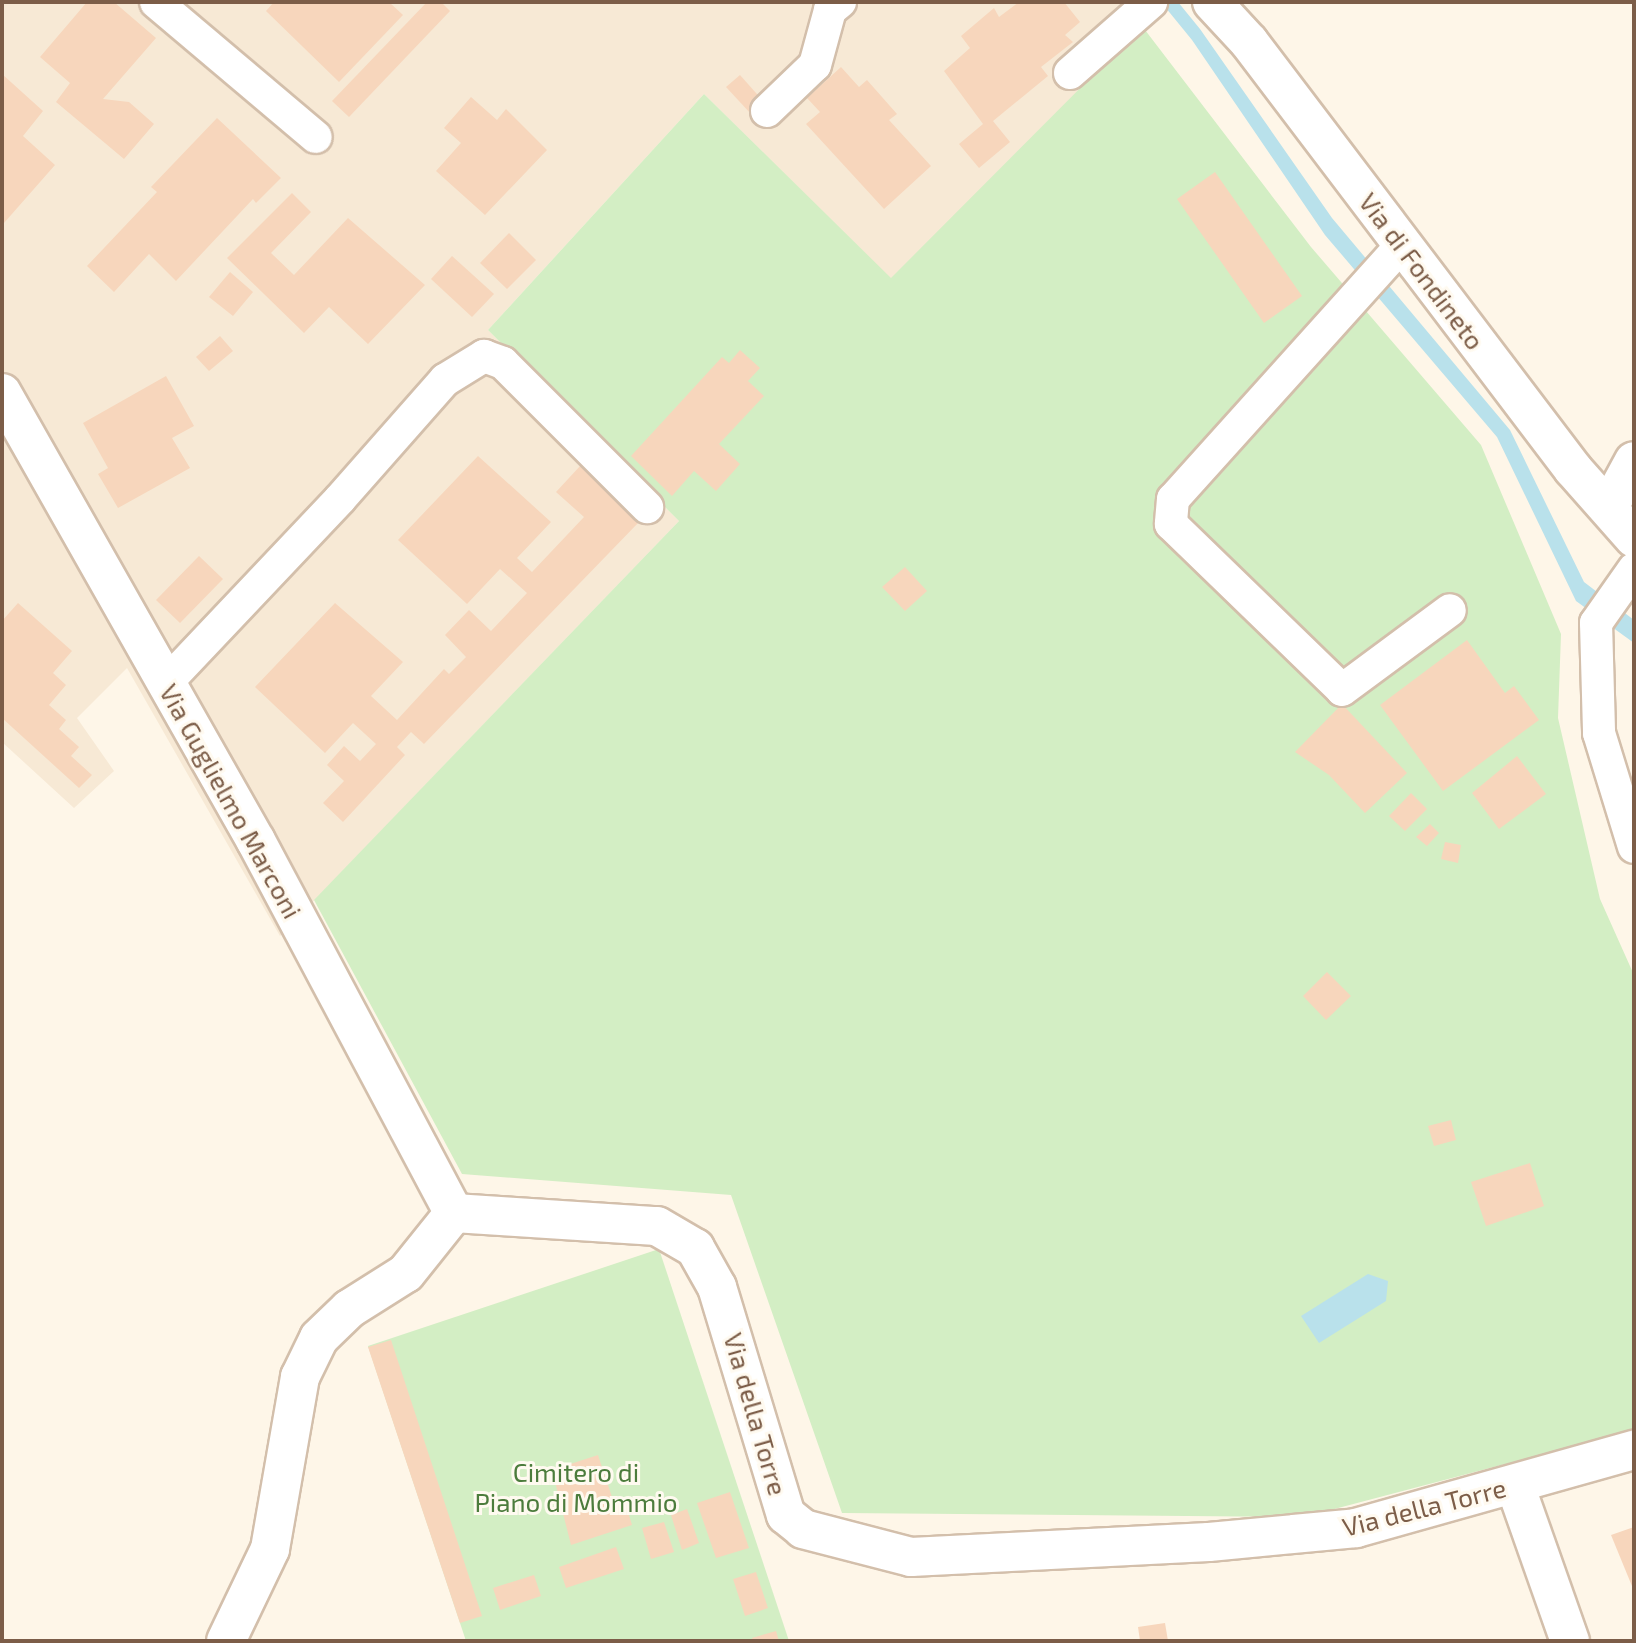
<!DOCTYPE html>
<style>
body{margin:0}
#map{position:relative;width:1636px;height:1643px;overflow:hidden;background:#fef6e8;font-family:"Exo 2",sans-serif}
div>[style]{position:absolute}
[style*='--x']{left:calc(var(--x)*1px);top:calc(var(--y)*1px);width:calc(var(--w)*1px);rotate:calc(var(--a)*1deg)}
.residential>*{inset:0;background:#f7e9d5}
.green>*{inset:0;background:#d3eec4}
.water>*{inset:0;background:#b9e1eb}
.building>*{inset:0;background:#f7d6bc}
.roads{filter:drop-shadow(2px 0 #d3bfab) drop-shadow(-2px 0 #d3bfab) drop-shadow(0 2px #d3bfab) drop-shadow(0 -2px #d3bfab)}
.service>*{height:32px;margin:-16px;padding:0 16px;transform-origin:16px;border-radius:16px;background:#fff}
.minor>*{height:38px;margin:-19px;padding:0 19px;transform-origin:19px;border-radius:19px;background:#fff}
span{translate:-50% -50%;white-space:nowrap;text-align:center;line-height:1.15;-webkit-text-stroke:6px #fffaf0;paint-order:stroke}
.street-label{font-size:26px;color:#7c5d48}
.park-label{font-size:26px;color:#4c7c3c}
.frame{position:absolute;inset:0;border:4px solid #7c5d48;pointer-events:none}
</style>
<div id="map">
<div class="residential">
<i style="clip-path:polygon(2px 2px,1169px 2px,891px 279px,704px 94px,488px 330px,679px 521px,280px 936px,127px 668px,77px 718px,114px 771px,74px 808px,2px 742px)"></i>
</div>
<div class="green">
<i style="clip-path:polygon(1142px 26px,1311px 247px,1481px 445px,1561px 634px,1558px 718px,1600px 899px,1634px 975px,1634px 1430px,1304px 1517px,842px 1513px,731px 1195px,462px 1174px,314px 900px,679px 521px,488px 330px,704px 94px,891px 278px)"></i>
<i style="clip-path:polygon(659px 1249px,789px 1641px,466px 1641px,368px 1346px)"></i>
</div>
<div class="water">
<i style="clip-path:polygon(1161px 2px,1178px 2px,1200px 29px,1332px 218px,1510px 430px,1584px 582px,1634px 620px,1634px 643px,1576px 601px,1497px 437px,1325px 235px,1192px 40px)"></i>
<i style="clip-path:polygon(1368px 1274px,1388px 1281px,1386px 1301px,1319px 1343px,1301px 1316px)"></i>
</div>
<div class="building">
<i style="clip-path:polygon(87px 2px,114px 2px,156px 38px,103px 99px,129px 102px,154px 124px,124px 159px,56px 102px,70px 83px,40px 57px)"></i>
<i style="clip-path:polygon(274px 2px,389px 2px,403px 15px,339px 82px,266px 11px)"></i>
<i style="clip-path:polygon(427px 2px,441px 2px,450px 11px,349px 117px,332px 101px)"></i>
<i style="clip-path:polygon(1019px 2px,1064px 2px,1080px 22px,1065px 35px,1073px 42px,1041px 67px,1048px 76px,993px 121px,1010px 142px,979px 168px,959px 144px,983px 124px,944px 71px,970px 48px,961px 36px,994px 8px,999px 17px)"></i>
<i style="clip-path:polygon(841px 67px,859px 87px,867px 80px,897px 114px,889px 120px,931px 166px,884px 209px,806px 124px,820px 112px,807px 98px)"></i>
<i style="clip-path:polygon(2px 74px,43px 111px,23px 136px,55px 165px,4px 223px)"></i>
<i style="clip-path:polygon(740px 75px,764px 102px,751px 114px,726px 87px)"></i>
<i style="clip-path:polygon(471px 97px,497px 120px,506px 109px,547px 150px,485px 215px,436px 171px,461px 143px,444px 128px)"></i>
<i style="clip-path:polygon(217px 118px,281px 178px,256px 203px,253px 199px,176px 281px,149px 254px,114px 292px,87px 266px,157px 192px,151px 187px)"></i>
<i style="clip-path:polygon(1215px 172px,1302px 296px,1264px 323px,1177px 199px)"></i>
<i style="clip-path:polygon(292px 193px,311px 212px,271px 253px,294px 275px,348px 218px,425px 285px,368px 344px,329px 307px,304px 333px,227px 258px)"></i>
<i style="clip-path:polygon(509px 233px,536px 260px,507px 289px,480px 263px)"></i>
<i style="clip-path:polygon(452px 256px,494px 294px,472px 317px,431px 279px)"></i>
<i style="clip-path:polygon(230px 272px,253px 292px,233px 316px,209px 297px)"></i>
<i style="clip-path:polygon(220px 336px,233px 351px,209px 371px,196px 357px)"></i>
<i style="clip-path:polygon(740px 350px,760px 368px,748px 381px,764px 396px,719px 444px,740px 464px,716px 491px,694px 471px,672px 496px,631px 456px,722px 357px,729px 363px)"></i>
<i style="clip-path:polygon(166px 376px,194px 426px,172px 438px,190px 468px,118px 508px,98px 474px,108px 468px,83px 423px)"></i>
<i style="clip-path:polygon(478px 456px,551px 522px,517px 558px,532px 572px,584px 517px,556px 492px,581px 465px,640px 521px,424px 744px,411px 732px,397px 747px,405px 755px,343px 822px,323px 803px,344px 781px,327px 765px,344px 746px,360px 761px,376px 744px,353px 723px,325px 753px,255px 687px,335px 603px,403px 662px,371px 696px,397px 720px,444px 669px,449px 674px,466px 657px,445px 635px,469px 610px,491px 631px,527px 593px,500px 569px,467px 604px,398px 540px)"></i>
<i style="clip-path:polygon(199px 556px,223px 579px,180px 623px,156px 600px)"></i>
<i style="clip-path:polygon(905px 567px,927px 591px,905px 611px,882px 587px)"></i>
<i style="clip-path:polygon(18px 603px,72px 651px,53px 673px,66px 685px,49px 705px,66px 720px,59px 729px,79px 747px,71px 756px,92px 775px,79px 788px,2px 718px,2px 621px)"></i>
<i style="clip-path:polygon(1467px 640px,1505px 693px,1514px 686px,1539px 720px,1443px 791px,1380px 705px)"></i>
<i style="clip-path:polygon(1342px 704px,1407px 773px,1365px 813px,1329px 775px,1295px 752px)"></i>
<i style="clip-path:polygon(1517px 756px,1546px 794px,1499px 829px,1472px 793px)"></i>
<i style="clip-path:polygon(1411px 793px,1427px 809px,1405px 831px,1389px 816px)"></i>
<i style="clip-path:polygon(1430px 824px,1439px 833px,1427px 846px,1416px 837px)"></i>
<i style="clip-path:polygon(1445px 842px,1461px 845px,1458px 863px,1441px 859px)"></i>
<i style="clip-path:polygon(1327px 972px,1351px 996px,1326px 1020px,1303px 996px)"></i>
<i style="clip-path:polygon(1451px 1120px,1456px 1140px,1434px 1146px,1428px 1126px)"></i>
<i style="clip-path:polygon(1530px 1163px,1544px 1206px,1486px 1226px,1471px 1182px)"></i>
<i style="clip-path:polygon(391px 1340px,482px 1616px,460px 1623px,368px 1347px)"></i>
<i style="clip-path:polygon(598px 1455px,614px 1503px,624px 1499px,632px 1525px,571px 1545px,552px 1470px)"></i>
<i style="clip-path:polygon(730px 1492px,749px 1548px,716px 1558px,697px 1503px)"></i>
<i style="clip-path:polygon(687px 1509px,699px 1543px,682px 1550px,671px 1515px)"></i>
<i style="clip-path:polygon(664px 1522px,674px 1552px,651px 1559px,642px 1528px)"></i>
<i style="clip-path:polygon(1634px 1527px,1634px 1591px,1611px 1535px)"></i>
<i style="clip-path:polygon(616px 1547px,624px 1569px,566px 1588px,559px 1567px)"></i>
<i style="clip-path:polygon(756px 1572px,768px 1608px,745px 1616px,733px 1579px)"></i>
<i style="clip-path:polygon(534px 1575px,541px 1596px,500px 1610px,493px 1588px)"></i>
<i style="clip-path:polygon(1165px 1623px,1168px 1641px,1140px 1641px,1138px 1627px)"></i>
<i style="clip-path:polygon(776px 1631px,779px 1641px,753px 1641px,752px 1638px)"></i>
</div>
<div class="roads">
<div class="service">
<i style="--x:156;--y:2;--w:209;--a:40.2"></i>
<i style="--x:1070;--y:73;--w:108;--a:-41.2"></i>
<i style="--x:767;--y:111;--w:66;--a:-43.8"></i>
<i style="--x:815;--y:65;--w:57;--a:-74.7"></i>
<i style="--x:830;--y:10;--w:13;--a:-39"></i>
<i style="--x:1402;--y:245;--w:342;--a:132"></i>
<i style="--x:1173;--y:499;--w:25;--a:95"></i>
<i style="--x:1171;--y:524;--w:238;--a:44.1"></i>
<i style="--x:1342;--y:690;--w:134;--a:-36.5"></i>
<i style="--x:1634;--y:569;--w:66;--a:125.1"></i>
<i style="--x:1596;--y:623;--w:110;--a:88.4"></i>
<i style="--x:1599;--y:733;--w:119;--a:72.9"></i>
<i style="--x:166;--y:683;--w:253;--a:-46.6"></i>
<i style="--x:340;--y:499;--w:159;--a:-48.6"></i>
<i style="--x:445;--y:380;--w:46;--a:-31.6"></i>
<i style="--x:484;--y:356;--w:20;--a:20"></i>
<i style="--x:503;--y:363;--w:204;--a:45"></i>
</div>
<div class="minor">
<i style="--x:1212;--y:2;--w:54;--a:47.2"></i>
<i style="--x:1249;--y:42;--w:536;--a:52.81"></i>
<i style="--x:1573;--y:469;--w:92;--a:48.5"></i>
<i style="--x:2;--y:393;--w:515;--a:60.45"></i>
<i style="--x:256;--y:841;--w:421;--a:62"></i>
<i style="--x:1609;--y:507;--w:52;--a:-61.5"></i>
<i style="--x:1515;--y:1485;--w:165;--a:70.6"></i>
<i style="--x:226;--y:1641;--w:102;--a:-64.4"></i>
<i style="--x:270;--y:1549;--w:175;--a:-80.1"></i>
<i style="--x:300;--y:1377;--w:43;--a:-64"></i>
<i style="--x:319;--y:1338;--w:42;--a:-44"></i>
<i style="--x:349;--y:1309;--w:67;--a:-32.3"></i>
<i style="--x:406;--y:1273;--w:77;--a:-51.3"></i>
<i style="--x:454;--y:1213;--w:203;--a:3.7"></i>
<i style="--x:657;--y:1226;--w:44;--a:30.1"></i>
<i style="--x:695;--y:1248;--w:45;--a:60.6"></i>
<i style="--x:717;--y:1287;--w:238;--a:73.2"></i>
<i style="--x:786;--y:1515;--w:22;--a:39"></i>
<i style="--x:803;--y:1529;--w:112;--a:14.5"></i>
<i style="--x:911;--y:1557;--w:298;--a:-2.9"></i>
<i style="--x:1209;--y:1542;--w:148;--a:-5.4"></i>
<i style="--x:1356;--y:1528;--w:289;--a:-15.7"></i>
</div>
</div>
<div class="street-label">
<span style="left:1422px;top:271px;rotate:53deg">Via di Fondineto</span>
<span style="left:231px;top:801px;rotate:61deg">Via Guglielmo Marconi</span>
<span style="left:756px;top:1414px;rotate:74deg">Via della Torre</span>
<span style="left:1424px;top:1507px;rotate:-14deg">Via della Torre</span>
</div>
<div class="park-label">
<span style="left:576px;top:1487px">Cimitero di<br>Piano di Mommio</span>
</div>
<div class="frame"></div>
</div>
